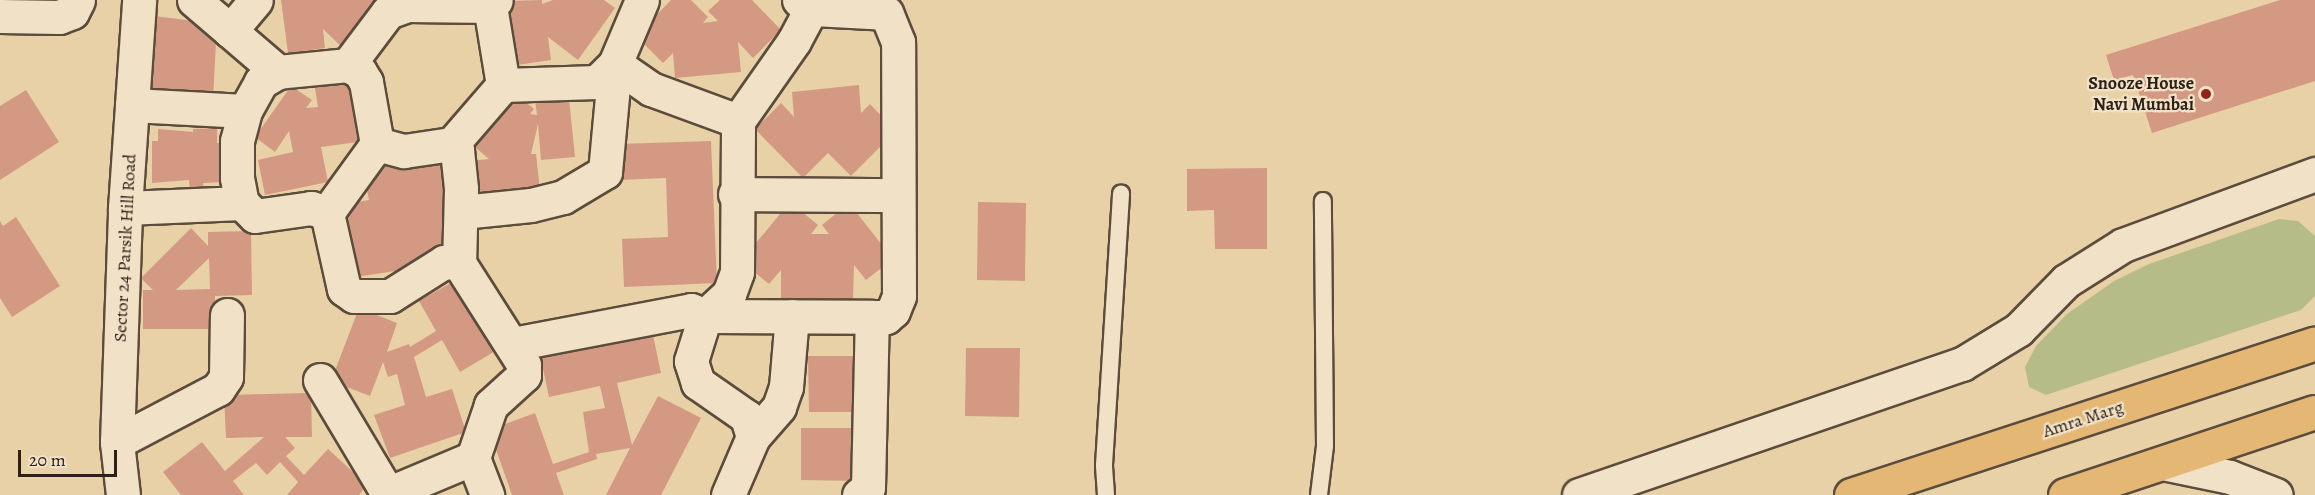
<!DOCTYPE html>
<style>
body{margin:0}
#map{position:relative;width:2315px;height:495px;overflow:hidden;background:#e9d1a7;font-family:Alegreya,serif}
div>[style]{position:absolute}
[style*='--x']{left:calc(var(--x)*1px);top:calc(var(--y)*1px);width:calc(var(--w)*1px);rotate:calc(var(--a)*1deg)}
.green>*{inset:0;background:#b6bc87}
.building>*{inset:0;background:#d49982}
.roads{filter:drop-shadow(2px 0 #5b4c3c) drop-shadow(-2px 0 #5b4c3c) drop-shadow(0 2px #5b4c3c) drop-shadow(0 -2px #5b4c3c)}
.lane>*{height:16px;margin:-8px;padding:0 8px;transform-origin:8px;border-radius:8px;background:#f1e1c6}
.street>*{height:33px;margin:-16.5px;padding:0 16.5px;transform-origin:16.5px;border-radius:16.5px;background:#f1e1c6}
.secondary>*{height:33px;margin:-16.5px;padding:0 16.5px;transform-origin:16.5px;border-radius:16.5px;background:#f1e1c6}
.highway>*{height:33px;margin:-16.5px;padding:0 16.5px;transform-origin:16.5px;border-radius:16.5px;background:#e4b874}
.dots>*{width:16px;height:16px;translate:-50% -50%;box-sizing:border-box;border:3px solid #f1e1c6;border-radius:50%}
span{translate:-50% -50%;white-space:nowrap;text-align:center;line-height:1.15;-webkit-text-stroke:4.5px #f1e1c6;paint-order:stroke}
.poi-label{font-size:18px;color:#2c2019;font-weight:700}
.right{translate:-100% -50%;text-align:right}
.street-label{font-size:18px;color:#2c2019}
.scale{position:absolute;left:18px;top:450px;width:99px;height:27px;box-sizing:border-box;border:3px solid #2c2019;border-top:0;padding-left:8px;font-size:18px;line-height:21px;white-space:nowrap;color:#2c2019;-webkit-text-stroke:4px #f1e1c6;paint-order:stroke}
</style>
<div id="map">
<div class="green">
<i style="clip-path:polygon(2279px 219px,2298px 221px,2315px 236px,2315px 296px,2301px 310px,2046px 395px,2029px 387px,2025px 367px,2036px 346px,2067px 314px,2114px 281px,2149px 264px)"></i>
</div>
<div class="building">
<i style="clip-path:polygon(281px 0,386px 0,348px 53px,323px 29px,325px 48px,288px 53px)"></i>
<i style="clip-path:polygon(542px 0,542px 4px,553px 0,604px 0,615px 8px,578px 60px,548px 37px,551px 60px,517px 65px,506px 1px)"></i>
<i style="clip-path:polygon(671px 0,691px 0,708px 17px,703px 23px,718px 21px,708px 11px,720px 0,752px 0,781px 30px,753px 58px,738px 42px,741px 72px,675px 78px,673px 53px,663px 63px,636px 36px)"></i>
<i style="clip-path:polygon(2280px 0,2315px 0,2315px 81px,2152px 133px,2133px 75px,2114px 80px,2106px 55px)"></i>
<i style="clip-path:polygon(147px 15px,217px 24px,213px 99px,143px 100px)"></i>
<i style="clip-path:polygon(348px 83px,358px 142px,321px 147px,328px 182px,265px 195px,258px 160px,293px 152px,289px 131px,275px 152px,255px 137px,291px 86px,312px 100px,306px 108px,318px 107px,315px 88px)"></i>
<i style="clip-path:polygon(859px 85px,861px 113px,870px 104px,896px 131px,851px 176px,828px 153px,803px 178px,755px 129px,781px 103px,794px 117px,792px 92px)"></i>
<i style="clip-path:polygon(568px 89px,575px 157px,541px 160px,538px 124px,531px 154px,536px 154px,540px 191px,474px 198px,470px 161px,489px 159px,468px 141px,511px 90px,534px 109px,530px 114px,537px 115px,534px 92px)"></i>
<i style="clip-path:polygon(26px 90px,59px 142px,0 180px,0 106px)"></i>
<i style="clip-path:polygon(217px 128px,217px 143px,223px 143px,223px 182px,203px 183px,204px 190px,190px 191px,189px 180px,152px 183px,152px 141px,158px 141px,158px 129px,193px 132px,193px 129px)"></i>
<i style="clip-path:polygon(711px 141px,717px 283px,624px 287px,622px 239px,668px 237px,666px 178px,619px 180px,618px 144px)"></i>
<i style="clip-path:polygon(442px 156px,456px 229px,421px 267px,350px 278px,339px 205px,369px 200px,363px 170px)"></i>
<i style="clip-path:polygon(1267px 168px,1267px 249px,1215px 249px,1214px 210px,1187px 211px,1187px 169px)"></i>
<i style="clip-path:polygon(790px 202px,818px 225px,811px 234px,829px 234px,822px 225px,849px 203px,893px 259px,866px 280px,854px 265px,853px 300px,781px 300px,781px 270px,769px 284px,741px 261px)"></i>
<i style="clip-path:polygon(978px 202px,1026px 203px,1025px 281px,977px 280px)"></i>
<i style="clip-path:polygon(16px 217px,60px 286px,12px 317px,0 298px,0 221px,3px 226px)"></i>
<i style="clip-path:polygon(evenodd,191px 228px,208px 246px,208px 232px,251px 231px,252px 295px,215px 296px,215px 329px,143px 329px,143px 290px,153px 290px,141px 278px,191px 228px,209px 258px,210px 289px,176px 290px,209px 258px)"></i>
<i style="clip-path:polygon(456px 280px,497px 350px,460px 372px,442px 340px,414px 357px,426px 397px,452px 389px,466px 432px,390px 458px,374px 415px,405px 405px,397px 374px,388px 377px,383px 362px,370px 396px,331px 381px,359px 308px,397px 323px,387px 352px,409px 344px,410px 347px,436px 331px,419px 301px)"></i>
<i style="clip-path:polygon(650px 321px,661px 373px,617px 383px,632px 445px,658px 396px,701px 418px,661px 495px,606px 495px,630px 448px,596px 454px,597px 459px,556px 473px,564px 495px,512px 495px,489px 430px,535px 413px,553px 464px,589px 452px,583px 412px,605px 408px,600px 386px,549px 397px,538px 345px)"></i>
<i style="clip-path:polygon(966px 348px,1020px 348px,1019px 417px,965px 416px)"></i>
<i style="clip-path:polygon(808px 356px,864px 356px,865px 412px,809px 412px)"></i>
<i style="clip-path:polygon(311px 393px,312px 437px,285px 437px,295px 448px,286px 456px,304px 475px,328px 449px,367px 485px,359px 495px,287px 495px,298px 482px,280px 462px,267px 475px,256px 463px,233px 481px,244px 495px,181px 495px,163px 472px,202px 442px,225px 471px,264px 437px,226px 438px,224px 395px)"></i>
<i style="clip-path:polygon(801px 428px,860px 428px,861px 481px,801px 480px)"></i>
</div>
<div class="roads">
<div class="lane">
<i style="--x:1106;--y:495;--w:30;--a:-94"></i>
<i style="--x:1104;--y:465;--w:272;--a:-86.4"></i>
<i style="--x:1319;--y:495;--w:49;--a:-83"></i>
<i style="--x:1325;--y:446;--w:245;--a:-90.5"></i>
</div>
<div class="street">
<i style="--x:194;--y:0;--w:111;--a:40.6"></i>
<i style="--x:405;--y:0;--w:5;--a:68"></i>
<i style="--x:407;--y:5;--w:83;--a:0.7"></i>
<i style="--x:490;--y:6;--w:8;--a:-45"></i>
<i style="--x:0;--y:16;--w:59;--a:1"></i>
<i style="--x:59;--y:17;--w:14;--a:-21"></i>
<i style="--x:72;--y:12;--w:13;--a:-63"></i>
<i style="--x:230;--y:31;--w:40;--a:-50"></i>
<i style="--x:615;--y:64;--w:44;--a:34.8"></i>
<i style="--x:651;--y:89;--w:93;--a:20.2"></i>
<i style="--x:348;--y:65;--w:66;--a:-53"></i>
<i style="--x:388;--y:12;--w:20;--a:-20"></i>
<i style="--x:503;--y:85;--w:94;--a:-1.8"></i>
<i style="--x:597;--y:82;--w:25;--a:-45"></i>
<i style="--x:615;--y:64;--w:69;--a:-67.1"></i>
<i style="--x:132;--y:105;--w:113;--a:3"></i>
<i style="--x:377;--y:144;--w:28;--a:15"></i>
<i style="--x:404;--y:151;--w:49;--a:-8.3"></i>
<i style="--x:452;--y:144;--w:78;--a:-49.2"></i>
<i style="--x:503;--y:85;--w:80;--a:-99.3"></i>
<i style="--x:452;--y:144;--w:8;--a:50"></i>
<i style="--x:457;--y:150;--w:39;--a:84"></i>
<i style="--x:461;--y:189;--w:74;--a:91.5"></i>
<i style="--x:735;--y:194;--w:161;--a:0.4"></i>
<i style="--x:125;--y:208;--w:117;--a:-2.4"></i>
<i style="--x:462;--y:212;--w:69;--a:-5.8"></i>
<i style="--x:531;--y:205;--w:33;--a:-14"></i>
<i style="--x:563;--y:197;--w:49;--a:-30.8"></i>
<i style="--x:605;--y:172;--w:108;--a:-84.7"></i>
<i style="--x:327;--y:213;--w:85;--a:-54.1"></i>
<i style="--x:377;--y:144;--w:63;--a:-100.1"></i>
<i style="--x:366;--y:82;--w:12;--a:-121"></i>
<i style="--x:360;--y:72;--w:14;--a:-150"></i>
<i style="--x:348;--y:65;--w:70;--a:174.3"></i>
<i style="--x:278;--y:72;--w:20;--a:150"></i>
<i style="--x:261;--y:82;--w:33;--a:119"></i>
<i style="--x:245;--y:111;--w:31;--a:105"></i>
<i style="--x:237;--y:141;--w:37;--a:90"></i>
<i style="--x:237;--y:178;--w:25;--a:79"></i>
<i style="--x:242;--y:203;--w:18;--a:45"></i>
<i style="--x:255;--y:216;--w:57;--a:-8.1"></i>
<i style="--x:311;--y:208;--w:17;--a:17"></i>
<i style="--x:327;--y:213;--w:78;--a:77.4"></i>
<i style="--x:344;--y:289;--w:12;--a:35"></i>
<i style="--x:354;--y:296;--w:36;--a:0"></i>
<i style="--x:390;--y:296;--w:64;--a:-32.2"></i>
<i style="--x:444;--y:262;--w:15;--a:4"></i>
<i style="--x:459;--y:263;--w:121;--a:57.5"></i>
<i style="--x:524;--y:365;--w:10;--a:90"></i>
<i style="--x:524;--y:375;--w:45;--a:137.7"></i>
<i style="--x:491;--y:405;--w:56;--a:108.8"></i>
<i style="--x:473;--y:458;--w:95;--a:157.2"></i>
<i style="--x:513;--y:344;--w:181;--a:-10.8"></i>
<i style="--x:691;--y:310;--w:15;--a:23"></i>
<i style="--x:705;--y:316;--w:167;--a:0.3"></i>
<i style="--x:872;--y:317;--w:14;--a:0"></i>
<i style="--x:886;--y:317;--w:9;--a:-41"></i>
<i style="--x:893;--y:311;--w:16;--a:-68"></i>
<i style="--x:899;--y:296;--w:254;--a:-90.2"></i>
<i style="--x:898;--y:42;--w:31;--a:-112"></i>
<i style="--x:886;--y:13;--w:75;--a:-176.9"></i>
<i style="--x:320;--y:380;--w:131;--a:59.1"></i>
<i style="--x:753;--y:437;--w:40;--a:-49"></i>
<i style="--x:779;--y:407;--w:21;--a:-71"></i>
<i style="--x:786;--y:387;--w:71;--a:-85.2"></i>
<i style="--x:117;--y:442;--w:114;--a:-27.7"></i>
<i style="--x:218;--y:389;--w:14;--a:-56"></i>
<i style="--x:226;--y:377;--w:62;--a:-89.1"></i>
<i style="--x:473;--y:458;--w:40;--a:69"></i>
<i style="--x:123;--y:495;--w:53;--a:-96.5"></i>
<i style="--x:117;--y:442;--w:234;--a:-88"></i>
<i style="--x:125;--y:208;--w:208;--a:-86.1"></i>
<i style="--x:728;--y:495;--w:63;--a:-66.7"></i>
<i style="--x:753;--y:437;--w:21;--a:-107"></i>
<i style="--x:747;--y:417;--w:60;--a:-145.2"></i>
<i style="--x:698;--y:383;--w:23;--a:-108"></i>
<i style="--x:691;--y:361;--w:47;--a:-72.7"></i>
<i style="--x:705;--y:316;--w:33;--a:-43"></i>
<i style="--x:729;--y:294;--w:23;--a:-70"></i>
<i style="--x:737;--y:272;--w:151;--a:-89.6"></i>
<i style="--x:738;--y:121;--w:98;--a:-55"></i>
<i style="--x:794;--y:41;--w:36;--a:-62"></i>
<i style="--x:811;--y:9;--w:15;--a:-143"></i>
<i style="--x:859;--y:495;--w:11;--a:-38"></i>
<i style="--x:868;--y:488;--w:171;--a:-88.7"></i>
</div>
<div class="secondary">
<i style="--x:2163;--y:463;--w:68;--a:11.8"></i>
<i style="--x:2230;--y:477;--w:49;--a:21.4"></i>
<i style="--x:1579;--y:495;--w:405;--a:-18.9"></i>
<i style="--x:1962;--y:364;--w:66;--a:-31.3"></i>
<i style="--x:2018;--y:330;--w:69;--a:-45.6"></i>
<i style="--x:2066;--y:281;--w:67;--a:-32.3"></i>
<i style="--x:2123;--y:245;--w:205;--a:-20.3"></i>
</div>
<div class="highway">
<i style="--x:1851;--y:495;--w:488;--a:-18.1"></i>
<i style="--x:2065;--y:495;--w:263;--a:-18.4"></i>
</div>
</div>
<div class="dots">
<i style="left:2206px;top:94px;background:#8f2418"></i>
</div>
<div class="poi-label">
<span class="right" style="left:2194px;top:94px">Snooze House<br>Navi Mumbai</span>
</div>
<div class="street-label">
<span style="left:125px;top:248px;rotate:-87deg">Sector 24 Parsik Hill Road</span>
<span style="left:2083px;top:419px;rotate:-18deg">Amra Marg</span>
</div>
<div class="scale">20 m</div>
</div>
